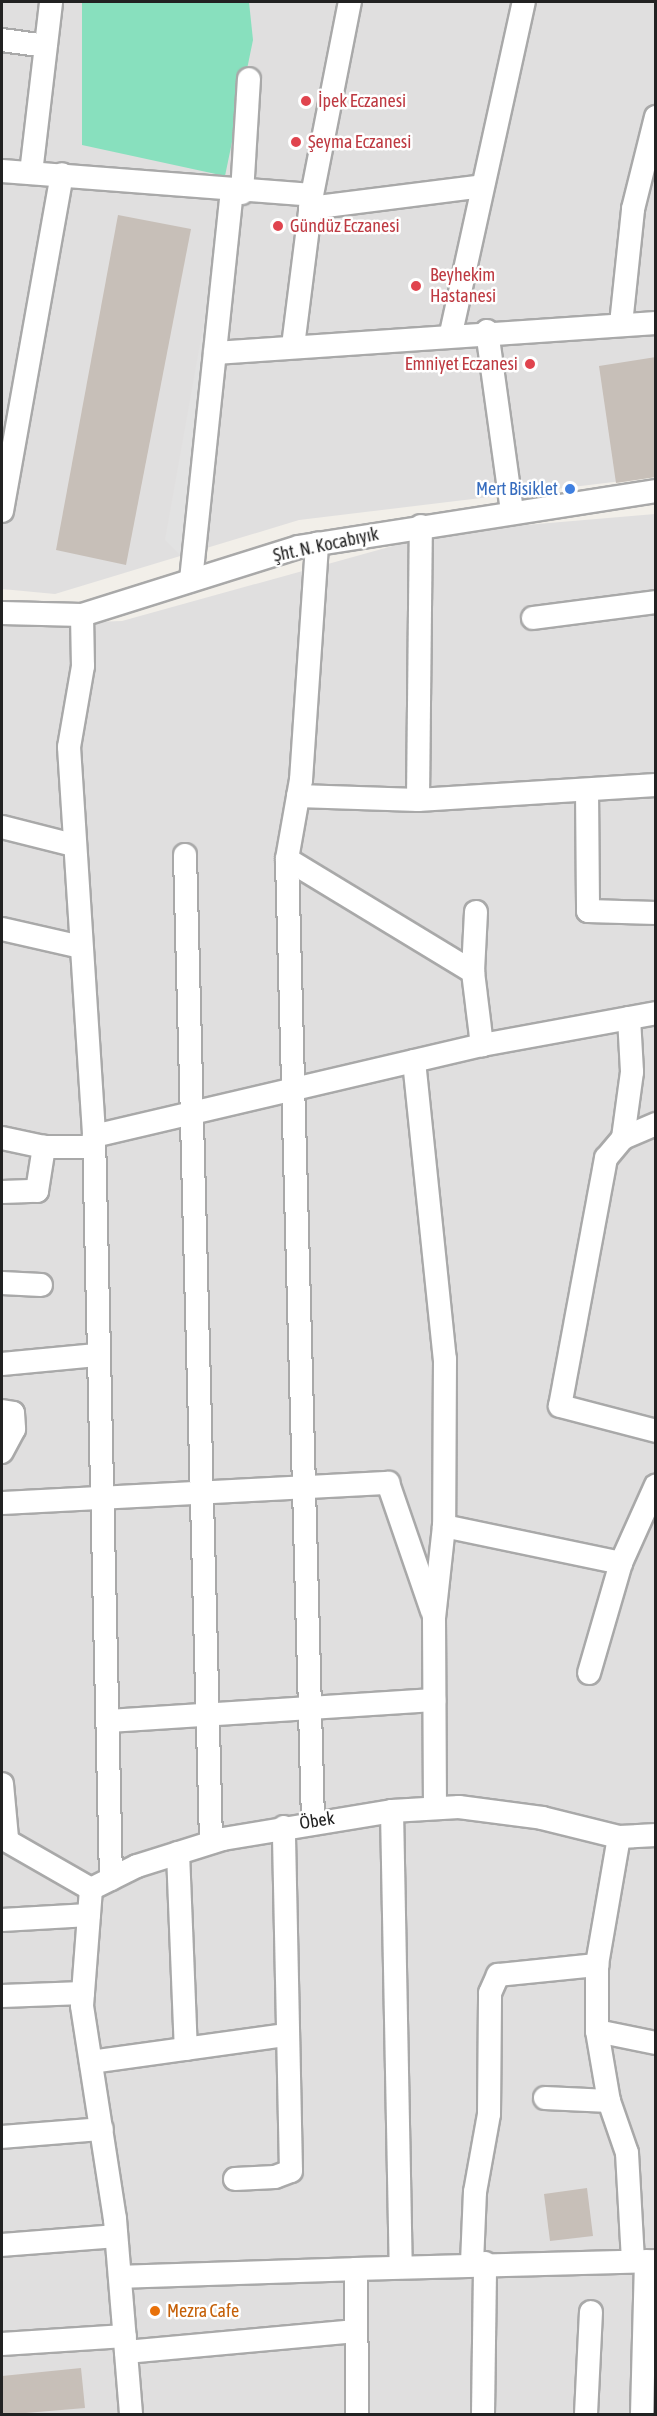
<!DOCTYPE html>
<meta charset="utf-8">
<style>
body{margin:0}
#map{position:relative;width:657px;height:2416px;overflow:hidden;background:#f2efe9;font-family:"Asap Condensed",sans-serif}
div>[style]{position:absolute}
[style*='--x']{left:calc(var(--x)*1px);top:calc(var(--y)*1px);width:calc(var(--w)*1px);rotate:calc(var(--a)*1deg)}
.residential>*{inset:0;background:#e0dfdf}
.pitch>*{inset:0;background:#88e0be}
.parking>*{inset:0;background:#e2e2e2}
.building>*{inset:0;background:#c7bfb8}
.roads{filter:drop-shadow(2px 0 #a9a9a9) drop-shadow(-2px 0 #a9a9a9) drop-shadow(0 2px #a9a9a9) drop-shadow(0 -2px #a9a9a9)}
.minor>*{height:22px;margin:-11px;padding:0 11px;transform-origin:11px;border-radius:11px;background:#fff}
.dots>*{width:16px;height:16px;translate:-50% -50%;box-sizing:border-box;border:3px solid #fff;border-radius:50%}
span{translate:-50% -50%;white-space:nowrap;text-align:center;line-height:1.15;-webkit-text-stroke:5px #fff;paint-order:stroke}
.health-label{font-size:18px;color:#be3a42}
.left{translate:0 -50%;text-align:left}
.right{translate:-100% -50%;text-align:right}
.shop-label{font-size:18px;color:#366cbe}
.street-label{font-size:18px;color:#222}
.food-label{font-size:18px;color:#c56008}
.frame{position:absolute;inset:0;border:3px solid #222;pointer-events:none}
</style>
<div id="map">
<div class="residential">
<i style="clip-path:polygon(2px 2px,655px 2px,655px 477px,299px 520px,55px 594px,2px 589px)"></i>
<i style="clip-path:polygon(655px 514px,655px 2414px,2px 2414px,2px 625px,122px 621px,443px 532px)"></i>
</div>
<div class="pitch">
<i style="clip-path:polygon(82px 2px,249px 2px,253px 40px,225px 176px,82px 145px)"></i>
</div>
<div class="parking">
<i style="clip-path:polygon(216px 255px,181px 556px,165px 540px)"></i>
</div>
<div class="building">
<i style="clip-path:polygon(118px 215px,191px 229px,126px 565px,56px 550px)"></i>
<i style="clip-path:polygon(656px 357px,656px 477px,616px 483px,599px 366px)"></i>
<i style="clip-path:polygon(587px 2188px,593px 2236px,550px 2241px,544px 2194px)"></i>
<i style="clip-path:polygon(81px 2368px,85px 2408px,2px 2415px,2px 2376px)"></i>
</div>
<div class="roads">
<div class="minor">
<i style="--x:2;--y:40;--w:44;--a:7.8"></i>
<i style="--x:2;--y:171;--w:311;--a:4.4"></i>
<i style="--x:31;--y:173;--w:172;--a:-83.3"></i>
<i style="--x:242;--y:193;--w:114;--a:-86.5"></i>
<i style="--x:310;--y:208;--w:174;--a:-7.2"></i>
<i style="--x:621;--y:324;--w:116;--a:-84"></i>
<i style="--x:633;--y:209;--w:95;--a:-76"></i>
<i style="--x:487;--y:331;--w:183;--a:82.1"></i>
<i style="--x:451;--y:333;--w:339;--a:-77.6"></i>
<i style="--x:293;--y:346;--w:152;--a:-82.8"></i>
<i style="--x:312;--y:195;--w:197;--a:-78.9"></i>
<i style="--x:215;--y:353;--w:442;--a:-3.9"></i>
<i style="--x:2;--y:511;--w:342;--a:-79.9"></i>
<i style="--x:191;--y:580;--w:389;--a:-84"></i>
<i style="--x:2;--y:613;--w:80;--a:1.4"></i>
<i style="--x:82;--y:615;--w:227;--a:-17.4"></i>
<i style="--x:299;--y:547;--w:361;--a:-8.9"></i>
<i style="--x:82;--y:615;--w:51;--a:88.9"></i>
<i style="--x:83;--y:666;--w:82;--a:99.8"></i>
<i style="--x:69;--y:747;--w:390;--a:86.3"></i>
<i style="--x:94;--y:1136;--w:743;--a:88.69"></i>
<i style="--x:533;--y:618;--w:124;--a:-7.4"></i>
<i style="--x:587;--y:790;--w:121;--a:89.5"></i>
<i style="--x:588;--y:911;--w:68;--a:1.7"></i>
<i style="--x:298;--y:796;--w:120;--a:1.9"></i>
<i style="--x:418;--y:800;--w:238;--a:-3.6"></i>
<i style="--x:418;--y:800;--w:274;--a:-89.4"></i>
<i style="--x:2;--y:827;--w:73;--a:14.2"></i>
<i style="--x:185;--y:855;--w:987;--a:88.49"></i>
<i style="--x:287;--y:859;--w:80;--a:-80"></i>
<i style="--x:301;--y:780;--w:237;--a:-86.1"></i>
<i style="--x:476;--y:912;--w:60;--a:92.9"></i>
<i style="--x:473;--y:972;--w:74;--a:83"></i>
<i style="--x:2;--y:929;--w:81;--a:12.8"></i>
<i style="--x:629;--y:1018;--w:54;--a:86.8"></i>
<i style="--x:632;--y:1072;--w:67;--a:97.8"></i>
<i style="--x:623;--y:1138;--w:26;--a:130"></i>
<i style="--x:606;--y:1158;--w:252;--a:100.5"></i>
<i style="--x:560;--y:1406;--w:99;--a:14.6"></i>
<i style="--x:414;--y:1061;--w:300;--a:84.1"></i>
<i style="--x:445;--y:1359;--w:167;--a:90.3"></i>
<i style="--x:444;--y:1526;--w:93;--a:96.2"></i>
<i style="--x:434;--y:1618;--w:190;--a:89.7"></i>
<i style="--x:94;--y:1136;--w:399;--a:-13.2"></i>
<i style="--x:482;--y:1045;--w:177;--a:-10.4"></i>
<i style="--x:2;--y:1138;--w:43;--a:12.1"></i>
<i style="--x:44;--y:1147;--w:50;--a:0"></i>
<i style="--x:623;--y:1138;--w:36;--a:-23"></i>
<i style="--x:2;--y:1192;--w:35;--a:-2"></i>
<i style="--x:37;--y:1191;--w:45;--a:-81"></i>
<i style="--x:2;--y:1283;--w:39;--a:3"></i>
<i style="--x:2;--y:1364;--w:95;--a:-5.4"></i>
<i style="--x:2;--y:1411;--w:11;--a:10"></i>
<i style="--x:13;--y:1413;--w:16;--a:86"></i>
<i style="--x:14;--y:1429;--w:26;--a:118"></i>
<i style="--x:2;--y:1503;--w:387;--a:-3"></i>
<i style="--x:388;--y:1483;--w:135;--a:71"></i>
<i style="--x:444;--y:1526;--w:181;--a:11.8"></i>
<i style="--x:589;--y:1673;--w:115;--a:-73.8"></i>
<i style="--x:621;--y:1563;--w:85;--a:-65.8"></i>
<i style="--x:108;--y:1721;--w:327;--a:-3.7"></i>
<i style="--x:2;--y:1784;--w:54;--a:84.7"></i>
<i style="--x:392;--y:1811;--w:456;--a:88.9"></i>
<i style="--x:313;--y:1821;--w:962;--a:-91.55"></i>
<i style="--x:287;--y:859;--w:218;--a:31.3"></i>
<i style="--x:619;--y:1837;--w:130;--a:99.8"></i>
<i style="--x:597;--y:1965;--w:66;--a:90"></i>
<i style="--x:597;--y:2031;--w:71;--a:80.3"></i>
<i style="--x:609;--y:2101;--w:55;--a:70.9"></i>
<i style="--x:627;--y:2153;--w:108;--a:86.8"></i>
<i style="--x:2;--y:1838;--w:103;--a:29.8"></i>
<i style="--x:178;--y:1853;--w:196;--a:87.7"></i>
<i style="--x:91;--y:1889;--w:51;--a:-26.6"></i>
<i style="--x:137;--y:1866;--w:90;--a:-17.4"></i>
<i style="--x:223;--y:1839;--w:171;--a:-9.4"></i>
<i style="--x:392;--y:1811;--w:67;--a:-3.4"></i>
<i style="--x:459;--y:1807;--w:84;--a:7.5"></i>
<i style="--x:542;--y:1818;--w:79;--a:13.9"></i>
<i style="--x:619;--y:1837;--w:37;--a:-3"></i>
<i style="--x:91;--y:1889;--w:117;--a:94.4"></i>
<i style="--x:82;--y:2006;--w:216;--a:81.2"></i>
<i style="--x:115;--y:2219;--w:196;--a:85.3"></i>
<i style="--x:2;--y:1920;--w:87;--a:-3.3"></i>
<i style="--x:2;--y:1996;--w:81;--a:-2.1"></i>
<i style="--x:597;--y:2031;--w:60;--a:11.5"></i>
<i style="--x:91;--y:2062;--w:197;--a:-7.9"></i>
<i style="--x:545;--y:2098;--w:64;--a:2.7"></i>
<i style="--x:2;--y:2137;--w:100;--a:-4.6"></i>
<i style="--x:235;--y:2179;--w:40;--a:-2.9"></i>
<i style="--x:275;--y:2177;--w:17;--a:-21"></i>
<i style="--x:291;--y:2171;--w:344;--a:-91.2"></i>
<i style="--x:2;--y:2245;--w:114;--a:-4.5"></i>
<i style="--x:472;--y:2263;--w:71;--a:-87.6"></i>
<i style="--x:475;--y:2192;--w:79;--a:-79.8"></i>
<i style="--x:489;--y:2114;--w:121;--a:-89.5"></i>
<i style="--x:490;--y:1993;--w:20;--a:-66"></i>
<i style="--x:498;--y:1975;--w:100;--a:-5.8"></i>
<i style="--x:120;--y:2277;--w:236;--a:-1.9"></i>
<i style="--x:2;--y:2344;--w:123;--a:-3.7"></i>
<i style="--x:126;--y:2352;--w:231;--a:-5.2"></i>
<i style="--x:357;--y:2414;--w:145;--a:-90.4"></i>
<i style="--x:356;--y:2269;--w:300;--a:-1.5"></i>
<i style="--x:483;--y:2414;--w:151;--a:-89.2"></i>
<i style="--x:586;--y:2414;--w:102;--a:-87.2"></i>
<i style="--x:642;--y:2414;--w:153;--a:-88.5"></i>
</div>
</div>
<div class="dots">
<i style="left:306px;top:101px;background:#e0444e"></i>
<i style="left:296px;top:142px;background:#e0444e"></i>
<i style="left:278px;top:226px;background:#e0444e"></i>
<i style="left:416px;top:286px;background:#e0444e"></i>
<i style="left:530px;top:364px;background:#e0444e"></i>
<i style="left:570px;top:489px;background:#3f7fe0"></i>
<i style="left:155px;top:2311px;background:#e8710a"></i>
</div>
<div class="health-label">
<span class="left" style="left:318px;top:101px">İpek Eczanesi</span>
<span class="left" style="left:308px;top:142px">Şeyma Eczanesi</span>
<span class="left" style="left:290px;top:226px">Gündüz Eczanesi</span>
<span class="left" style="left:430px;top:286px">Beyhekim<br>Hastanesi</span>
<span class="right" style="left:518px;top:364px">Emniyet Eczanesi</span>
</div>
<div class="shop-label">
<span class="right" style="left:558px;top:489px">Mert Bisiklet</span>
</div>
<div class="street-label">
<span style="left:326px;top:545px;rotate:-12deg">Şht. N. Kocabıyık</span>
<span style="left:317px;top:1821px;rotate:-9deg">Öbek</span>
</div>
<div class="food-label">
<span class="left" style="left:167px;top:2311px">Mezra Cafe</span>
</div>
<div class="frame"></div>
</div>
